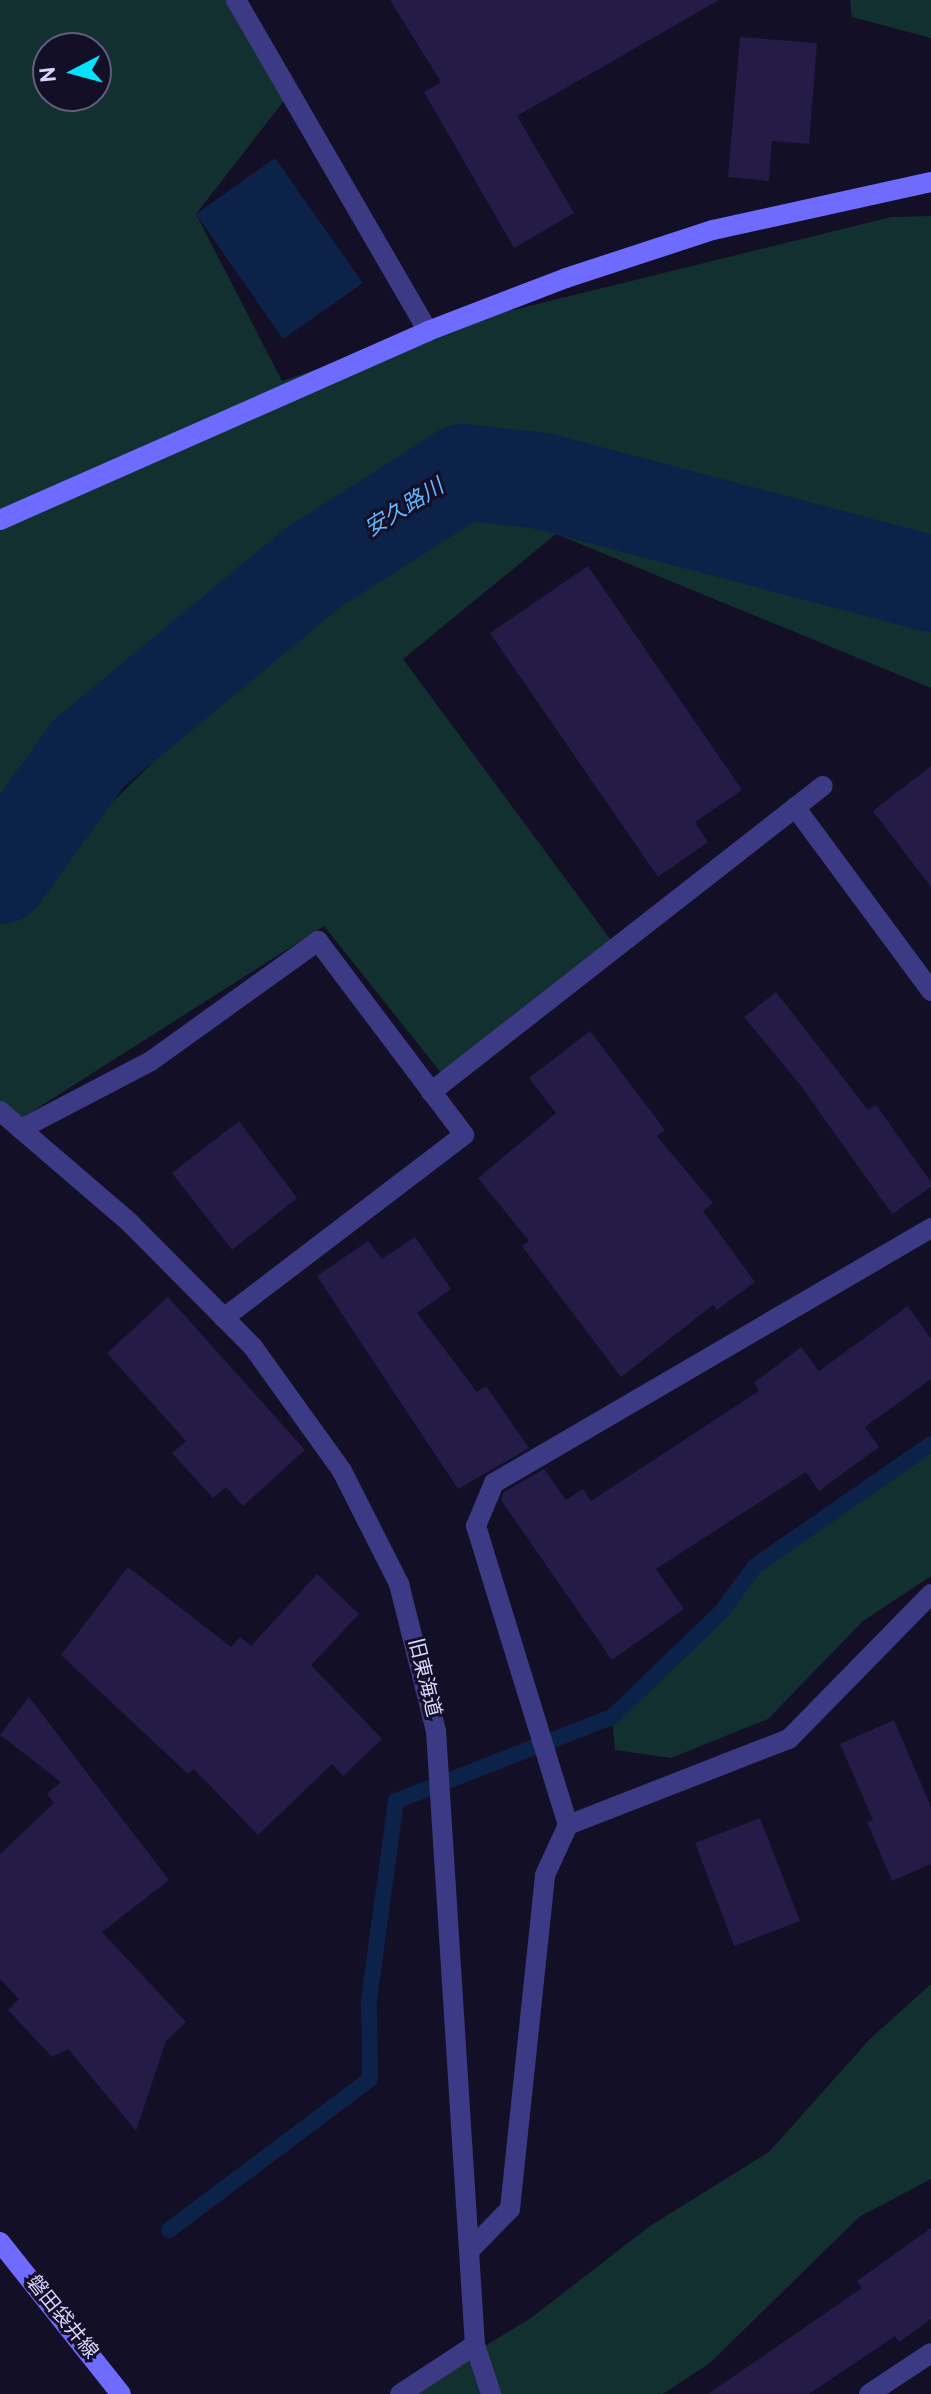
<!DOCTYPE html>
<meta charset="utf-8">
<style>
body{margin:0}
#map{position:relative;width:931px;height:2394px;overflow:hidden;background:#130f26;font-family:Overpass,"Noto Sans JP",sans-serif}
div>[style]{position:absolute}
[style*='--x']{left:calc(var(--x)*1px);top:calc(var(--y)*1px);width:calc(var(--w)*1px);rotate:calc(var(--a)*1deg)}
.green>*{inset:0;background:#12302f}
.water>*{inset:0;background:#0c2248}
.stream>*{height:16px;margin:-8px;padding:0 8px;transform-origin:8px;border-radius:8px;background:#0c2248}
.river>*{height:96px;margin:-48px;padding:0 48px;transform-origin:48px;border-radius:48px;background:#0c2248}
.building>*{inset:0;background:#241b47}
.street>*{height:20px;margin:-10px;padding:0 10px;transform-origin:10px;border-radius:10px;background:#3d3a85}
.secondary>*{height:20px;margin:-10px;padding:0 10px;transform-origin:10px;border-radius:10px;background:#6f6bff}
span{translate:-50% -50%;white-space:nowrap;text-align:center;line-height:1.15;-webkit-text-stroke:6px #130f26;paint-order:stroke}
.street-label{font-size:20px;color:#d9d4ff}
.water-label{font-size:22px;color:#62b6ff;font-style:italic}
.north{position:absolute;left:32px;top:32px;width:80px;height:80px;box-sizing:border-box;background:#130f26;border:2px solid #625e7d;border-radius:50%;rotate:264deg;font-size:22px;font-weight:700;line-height:32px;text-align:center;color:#d9d4ff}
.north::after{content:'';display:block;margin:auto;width:28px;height:36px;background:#00e5ff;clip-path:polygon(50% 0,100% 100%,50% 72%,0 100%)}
</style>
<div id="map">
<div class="green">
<i style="clip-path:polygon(evenodd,0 0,236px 0,290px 93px,196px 214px,282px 381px,428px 331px,891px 217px,931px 216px,931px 688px,556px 534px,403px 659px,616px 947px,446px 1079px,324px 926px,14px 1123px,0 1112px,0 911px,243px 675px,0 886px,0 0,48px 48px,96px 48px,96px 96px,48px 96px,48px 48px)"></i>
<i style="clip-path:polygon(850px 0,931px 0,931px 38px,852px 17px)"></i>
<i style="clip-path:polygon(931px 1444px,931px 1576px,863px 1621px,768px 1719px,671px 1758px,615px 1750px,612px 1717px,755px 1566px)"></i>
<i style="clip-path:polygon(931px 1984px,931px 2179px,859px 2217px,710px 2363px,663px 2394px,406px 2394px,531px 2318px,650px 2226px,769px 2152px,870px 2039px)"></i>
</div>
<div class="water">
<i style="clip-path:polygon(275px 158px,363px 283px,283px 339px,196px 214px)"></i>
</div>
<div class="stream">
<i style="--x:169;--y:2230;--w:251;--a:-36.9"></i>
<i style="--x:370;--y:2079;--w:79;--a:-90.7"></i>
<i style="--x:369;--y:2000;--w:201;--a:-82.3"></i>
<i style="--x:396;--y:1801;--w:232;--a:-21.3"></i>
<i style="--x:612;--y:1717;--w:153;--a:-43.9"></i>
<i style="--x:722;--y:1611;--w:56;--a:-53.7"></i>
<i style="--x:755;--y:1566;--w:214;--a:-34.7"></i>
</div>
<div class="river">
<i style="--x:0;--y:876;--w:152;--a:-54.1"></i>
<i style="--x:89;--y:753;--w:292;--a:-39.6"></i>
<i style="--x:314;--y:567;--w:177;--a:-32.5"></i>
<i style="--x:463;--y:472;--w:80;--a:6.5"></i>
<i style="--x:542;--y:481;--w:402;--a:14.8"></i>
</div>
<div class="building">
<i style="clip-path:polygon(390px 0,719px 0,517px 116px,574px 213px,514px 248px,424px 92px,441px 82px)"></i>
<i style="clip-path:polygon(740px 37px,817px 43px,809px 144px,772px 141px,769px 181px,728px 177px)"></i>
<i style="clip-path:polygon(588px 566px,742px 790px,695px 822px,708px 842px,658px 877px,490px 633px)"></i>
<i style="clip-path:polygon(931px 766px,931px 887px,873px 811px)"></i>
<i style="clip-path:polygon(776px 992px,868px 1110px,876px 1105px,931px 1182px,931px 1187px,892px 1214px,801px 1086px,744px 1017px)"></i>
<i style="clip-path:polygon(590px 1031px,665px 1130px,657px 1136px,713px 1203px,703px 1211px,755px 1282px,717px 1310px,713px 1305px,621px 1377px,522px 1246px,529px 1241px,478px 1178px,556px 1113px,529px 1078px)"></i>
<i style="clip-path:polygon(239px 1121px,297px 1198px,232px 1250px,172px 1173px)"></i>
<i style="clip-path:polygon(415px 1237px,451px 1289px,417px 1313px,477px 1392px,486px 1386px,529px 1448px,458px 1489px,317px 1276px,368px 1241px,382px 1259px)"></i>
<i style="clip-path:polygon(168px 1297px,305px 1450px,243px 1506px,226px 1487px,213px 1498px,172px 1453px,186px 1441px,107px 1353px)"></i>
<i style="clip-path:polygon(908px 1306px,931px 1339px,931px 1379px,865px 1427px,879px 1447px,819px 1491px,806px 1472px,656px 1569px,684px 1609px,612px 1660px,501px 1500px,504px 1492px,544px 1469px,566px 1500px,583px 1489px,591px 1501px,759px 1391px,754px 1383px,801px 1347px,819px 1371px)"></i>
<i style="clip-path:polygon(128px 1567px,231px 1647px,240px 1637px,251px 1646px,317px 1574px,359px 1614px,311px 1665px,382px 1739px,343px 1776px,332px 1764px,258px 1835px,194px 1769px,188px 1774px,61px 1655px)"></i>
<i style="clip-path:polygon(29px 1697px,169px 1880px,102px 1932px,186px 2022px,166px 2041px,136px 2131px,68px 2049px,52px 2057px,8px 2010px,19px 1999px,0 1979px,0 1854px,54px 1803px,47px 1794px,61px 1782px,0 1735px)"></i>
<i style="clip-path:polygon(894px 1720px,931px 1807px,931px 1864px,892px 1881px,867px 1822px,873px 1820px,840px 1744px)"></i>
<i style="clip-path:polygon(760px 1818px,800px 1921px,734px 1946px,695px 1843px)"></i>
<i style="clip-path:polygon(931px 2228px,931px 2319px,899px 2342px,895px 2336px,809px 2394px,708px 2394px,862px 2288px,857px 2281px)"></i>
</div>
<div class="street">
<i style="--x:236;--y:0;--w:383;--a:59.9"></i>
<i style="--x:795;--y:807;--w:229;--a:53.5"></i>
<i style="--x:431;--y:1092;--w:497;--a:-38"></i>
<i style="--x:0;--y:1111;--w:172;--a:40.7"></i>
<i style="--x:130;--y:1223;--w:175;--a:45.2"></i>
<i style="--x:253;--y:1347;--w:153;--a:54.3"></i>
<i style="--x:342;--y:1471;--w:127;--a:63.2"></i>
<i style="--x:399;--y:1584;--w:152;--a:75.9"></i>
<i style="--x:436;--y:1731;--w:615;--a:86.37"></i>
<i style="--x:475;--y:2345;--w:52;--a:71.9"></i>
<i style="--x:21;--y:1129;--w:147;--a:-27.6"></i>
<i style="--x:151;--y:1061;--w:206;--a:-35.7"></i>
<i style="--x:318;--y:941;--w:243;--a:53"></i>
<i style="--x:464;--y:1135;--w:302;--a:142.7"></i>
<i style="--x:568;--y:1825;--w:313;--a:-107.1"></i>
<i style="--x:476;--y:1526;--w:47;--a:-67.3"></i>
<i style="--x:494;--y:1483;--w:506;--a:-30.26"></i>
<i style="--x:469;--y:2251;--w:59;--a:-45.7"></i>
<i style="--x:510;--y:2209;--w:336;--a:-84"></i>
<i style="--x:545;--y:1875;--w:55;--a:-65.3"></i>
<i style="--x:568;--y:1825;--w:237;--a:-21.3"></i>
<i style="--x:789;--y:1739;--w:203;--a:-45.6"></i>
<i style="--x:400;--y:2394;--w:90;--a:-33.2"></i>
<i style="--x:869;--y:2394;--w:74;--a:-33.5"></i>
</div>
<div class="secondary">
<i style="--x:0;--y:520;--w:468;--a:-23.8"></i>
<i style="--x:428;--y:331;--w:148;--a:-21"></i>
<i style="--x:566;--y:278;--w:155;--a:-18.1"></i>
<i style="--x:713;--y:230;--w:223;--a:-12.4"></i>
<i style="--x:0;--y:2242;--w:194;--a:51.5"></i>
</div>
<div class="street-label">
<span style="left:423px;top:1678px;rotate:76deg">旧東海道</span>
<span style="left:61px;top:2318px;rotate:51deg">磐田袋井線</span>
</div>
<div class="water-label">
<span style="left:405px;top:509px;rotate:-32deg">安久路川</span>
</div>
<div class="north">N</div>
</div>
